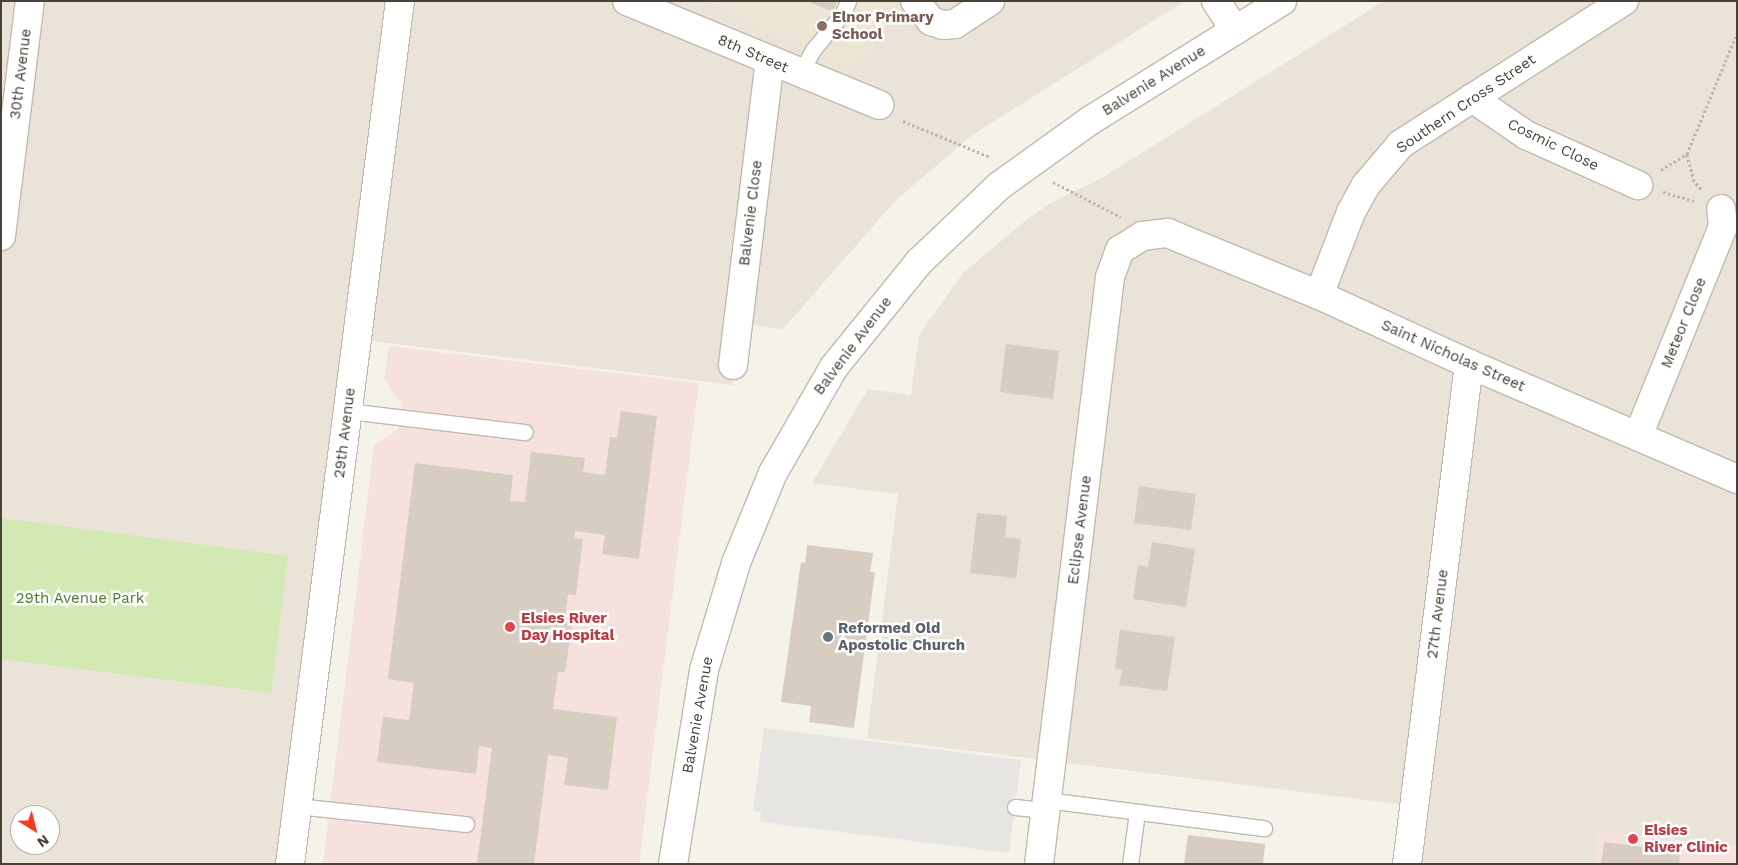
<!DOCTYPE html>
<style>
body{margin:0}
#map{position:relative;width:1738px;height:865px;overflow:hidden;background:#f5f2ea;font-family:"Work Sans",sans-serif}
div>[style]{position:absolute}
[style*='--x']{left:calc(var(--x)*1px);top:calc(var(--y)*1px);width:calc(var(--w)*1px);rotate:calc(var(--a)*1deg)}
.residential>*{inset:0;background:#e9e3d8}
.education>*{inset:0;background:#eee6d4}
.medical>*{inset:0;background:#f5e1de}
.green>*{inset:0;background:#d2e9b3}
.parking>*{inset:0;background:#e7e5e2}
.building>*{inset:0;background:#d7cdc0}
.path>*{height:3px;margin-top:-1.5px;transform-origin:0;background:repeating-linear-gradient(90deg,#c3b59e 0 2.5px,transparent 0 5px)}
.roads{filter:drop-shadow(1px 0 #c1b9ad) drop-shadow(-1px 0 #c1b9ad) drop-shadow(0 1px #c1b9ad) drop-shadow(0 -1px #c1b9ad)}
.service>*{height:15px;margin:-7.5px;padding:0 7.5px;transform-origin:7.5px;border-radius:7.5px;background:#fff}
.minor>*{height:28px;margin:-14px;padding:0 14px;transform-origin:14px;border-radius:14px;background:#fff}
.tertiary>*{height:28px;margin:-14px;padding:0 14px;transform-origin:14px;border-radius:14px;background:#fff}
.dots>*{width:14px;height:14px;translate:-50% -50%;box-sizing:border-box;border:2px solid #fff;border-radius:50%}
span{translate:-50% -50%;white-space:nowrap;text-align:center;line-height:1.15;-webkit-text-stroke:5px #fff;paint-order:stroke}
.education-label{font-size:15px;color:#785e54;font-weight:700}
.left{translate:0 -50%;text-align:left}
.street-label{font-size:15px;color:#494238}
.park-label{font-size:15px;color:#4b7c2a}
.health-label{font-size:15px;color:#be3a42;font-weight:700}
.worship-label{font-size:15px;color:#5b616d;font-weight:700}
.frame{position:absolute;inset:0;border:2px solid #494238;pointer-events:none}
.north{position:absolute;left:10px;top:805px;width:50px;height:50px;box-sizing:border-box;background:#fff;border:1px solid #b6b3af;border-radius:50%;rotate:144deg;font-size:14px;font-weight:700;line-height:20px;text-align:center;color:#494238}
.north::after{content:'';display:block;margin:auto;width:18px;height:22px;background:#fa3a1d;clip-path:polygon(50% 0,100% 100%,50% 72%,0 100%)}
</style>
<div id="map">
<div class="residential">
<i style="clip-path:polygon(evenodd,1px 1px,1185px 1px,971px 136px,896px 200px,783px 329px,740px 324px,733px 385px,355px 339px,289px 864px,1px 864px,1px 1px,20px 815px,50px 815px,50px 845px,20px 845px,20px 815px)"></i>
<i style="clip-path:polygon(1384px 1px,1737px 1px,1737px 847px,1599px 831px,1594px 864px,1408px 864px,1415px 806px,867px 738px,898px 494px,812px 483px,868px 389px,911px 395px,919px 335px,963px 273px,1025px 221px,1049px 204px,1100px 179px)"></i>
</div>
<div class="education">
<i style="clip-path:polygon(707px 1px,894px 1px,873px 49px,845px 66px)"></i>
</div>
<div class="medical">
<i style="clip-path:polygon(389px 346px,699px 383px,639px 864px,323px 864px,374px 445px,398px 429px,401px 404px,384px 380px)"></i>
<i style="clip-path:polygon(1599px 831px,1737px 848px,1737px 864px,1594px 864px)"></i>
</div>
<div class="green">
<i style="clip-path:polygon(1px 518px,288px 556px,271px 693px,1px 659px)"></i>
</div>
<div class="parking">
<i style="clip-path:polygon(764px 728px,1021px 760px,1009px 853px,760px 822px,761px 812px,753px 811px)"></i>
</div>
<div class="building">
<i style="clip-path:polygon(807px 1px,837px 1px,833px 12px)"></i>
<i style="clip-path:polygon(1006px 344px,1059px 351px,1053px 399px,1000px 392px)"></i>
<i style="clip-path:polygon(621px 411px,657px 416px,639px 559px,602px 554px,605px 535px,575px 531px,575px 538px,583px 539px,576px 595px,568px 594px,565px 616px,573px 617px,565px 672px,558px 672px,553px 709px,617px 717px,608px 790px,564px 785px,568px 758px,548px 755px,534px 864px,477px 864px,492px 748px,479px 746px,476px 774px,377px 762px,383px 717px,409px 720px,414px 683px,388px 679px,415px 463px,513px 475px,510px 501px,525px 502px,531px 452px,585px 458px,583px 472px,605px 475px,610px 437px,617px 438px)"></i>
<i style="clip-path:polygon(1139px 486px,1196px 494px,1191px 530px,1134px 523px)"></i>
<i style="clip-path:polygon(977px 513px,1007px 516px,1005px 537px,1021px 539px,1016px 578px,970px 573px)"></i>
<i style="clip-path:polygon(1152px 542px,1195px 549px,1186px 607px,1133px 599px,1138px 565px,1148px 567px)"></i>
<i style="clip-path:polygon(807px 545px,873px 553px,870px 572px,875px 572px,854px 728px,809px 722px,811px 706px,781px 702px,801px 562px,805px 563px)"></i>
<i style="clip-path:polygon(1120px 630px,1175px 637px,1167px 691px,1119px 685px,1122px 670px,1115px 669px)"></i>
<i style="clip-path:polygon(1188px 835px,1265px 844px,1263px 864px,1184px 864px)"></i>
<i style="clip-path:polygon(1604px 842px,1680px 852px,1679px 864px,1601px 864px)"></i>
</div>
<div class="path">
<i style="--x:903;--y:121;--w:94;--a:22.5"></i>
<i style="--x:1661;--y:170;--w:31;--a:-32"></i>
<i style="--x:1053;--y:182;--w:76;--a:27.2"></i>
<i style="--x:1701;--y:189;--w:11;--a:-131"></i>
<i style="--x:1694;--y:181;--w:28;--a:-105"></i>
<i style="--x:1687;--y:154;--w:131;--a:-67.5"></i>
<i style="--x:1663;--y:192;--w:32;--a:16"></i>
</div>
<div class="roads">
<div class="service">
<i style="--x:800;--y:74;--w:27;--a:-62"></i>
<i style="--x:813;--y:50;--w:48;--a:-51"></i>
<i style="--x:843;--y:13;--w:13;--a:-67"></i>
<i style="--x:348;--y:411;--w:178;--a:6.8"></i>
<i style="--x:1047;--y:800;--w:219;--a:7.4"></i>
<i style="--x:297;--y:806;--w:170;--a:6.1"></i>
<i style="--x:1015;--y:807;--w:30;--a:6"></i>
<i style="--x:1130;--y:864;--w:52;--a:-82.3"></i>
</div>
<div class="minor">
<i style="--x:627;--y:1;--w:273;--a:22.4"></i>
<i style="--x:915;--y:1;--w:26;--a:51"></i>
<i style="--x:931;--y:21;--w:13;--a:18"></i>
<i style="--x:943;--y:25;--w:12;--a:-5"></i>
<i style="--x:955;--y:24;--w:42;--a:-33.3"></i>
<i style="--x:1216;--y:1;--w:35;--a:57"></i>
<i style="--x:1472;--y:98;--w:65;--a:34.4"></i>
<i style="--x:1526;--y:135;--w:123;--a:24.1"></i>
<i style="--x:1;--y:236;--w:237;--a:-83"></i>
<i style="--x:1319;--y:295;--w:89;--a:-68.9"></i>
<i style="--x:1351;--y:212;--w:31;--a:-61"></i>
<i style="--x:1366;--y:185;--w:54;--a:-49.5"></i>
<i style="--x:1401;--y:144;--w:265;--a:-32.7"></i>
<i style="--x:733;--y:365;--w:307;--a:-83.1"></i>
<i style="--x:1638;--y:436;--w:226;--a:-67.9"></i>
<i style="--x:1723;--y:227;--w:18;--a:-96"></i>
<i style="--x:290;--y:864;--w:870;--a:-82.74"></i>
<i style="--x:1039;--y:864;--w:591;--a:-83.1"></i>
<i style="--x:1110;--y:277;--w:29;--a:-70"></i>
<i style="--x:1120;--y:250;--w:26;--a:-32"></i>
<i style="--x:1142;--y:236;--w:26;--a:-7"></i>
<i style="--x:1168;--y:233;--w:15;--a:23"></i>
<i style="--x:1182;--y:239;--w:148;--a:22.2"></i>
<i style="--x:1319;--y:295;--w:165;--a:24.7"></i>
<i style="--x:1469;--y:364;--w:292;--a:23.2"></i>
<i style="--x:1407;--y:864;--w:504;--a:-82.93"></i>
</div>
<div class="tertiary">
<i style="--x:673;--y:864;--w:196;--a:-80.9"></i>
<i style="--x:704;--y:670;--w:112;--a:-73.3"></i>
<i style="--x:736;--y:563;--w:97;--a:-67.7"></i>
<i style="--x:773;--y:473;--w:122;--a:-60.1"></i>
<i style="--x:834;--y:367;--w:135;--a:-51"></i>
<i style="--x:919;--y:262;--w:110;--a:-43.5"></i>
<i style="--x:999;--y:186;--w:113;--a:-35.7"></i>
<i style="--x:1091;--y:120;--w:225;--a:-31.9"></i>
</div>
</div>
<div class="dots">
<i style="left:822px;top:26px;background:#8d6e63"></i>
<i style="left:510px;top:627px;background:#e0444e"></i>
<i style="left:828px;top:637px;background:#6b7280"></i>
<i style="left:1633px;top:839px;background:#e0444e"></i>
</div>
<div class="education-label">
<span class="left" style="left:832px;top:26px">Elnor Primary<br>School</span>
</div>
<div class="street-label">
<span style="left:753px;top:54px;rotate:23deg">8th Street</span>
<span style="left:21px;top:74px;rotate:-83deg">30th Avenue</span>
<span style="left:1154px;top:81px;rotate:-32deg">Balvenie Avenue</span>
<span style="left:1466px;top:104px;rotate:-34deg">Southern Cross Street</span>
<span style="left:1553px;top:145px;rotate:26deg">Cosmic Close</span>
<span style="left:751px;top:213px;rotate:-83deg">Balvenie Close</span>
<span style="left:1684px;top:323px;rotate:-68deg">Meteor Close</span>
<span style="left:853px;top:346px;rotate:-53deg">Balvenie Avenue</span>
<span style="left:1453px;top:356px;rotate:24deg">Saint Nicholas Street</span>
<span style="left:345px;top:433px;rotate:-83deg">29th Avenue</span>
<span style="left:1080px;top:530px;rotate:-83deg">Eclipse Avenue</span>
<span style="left:1438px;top:614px;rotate:-83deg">27th Avenue</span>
<span style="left:698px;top:715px;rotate:-80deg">Balvenie Avenue</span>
</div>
<div class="park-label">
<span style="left:80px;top:599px">29th Avenue Park</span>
</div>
<div class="health-label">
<span class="left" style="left:521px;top:627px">Elsies River<br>Day Hospital</span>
<span class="left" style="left:1644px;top:839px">Elsies<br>River Clinic</span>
</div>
<div class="worship-label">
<span class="left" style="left:838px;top:637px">Reformed Old<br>Apostolic Church</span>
</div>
<div class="frame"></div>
<div class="north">N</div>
</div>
